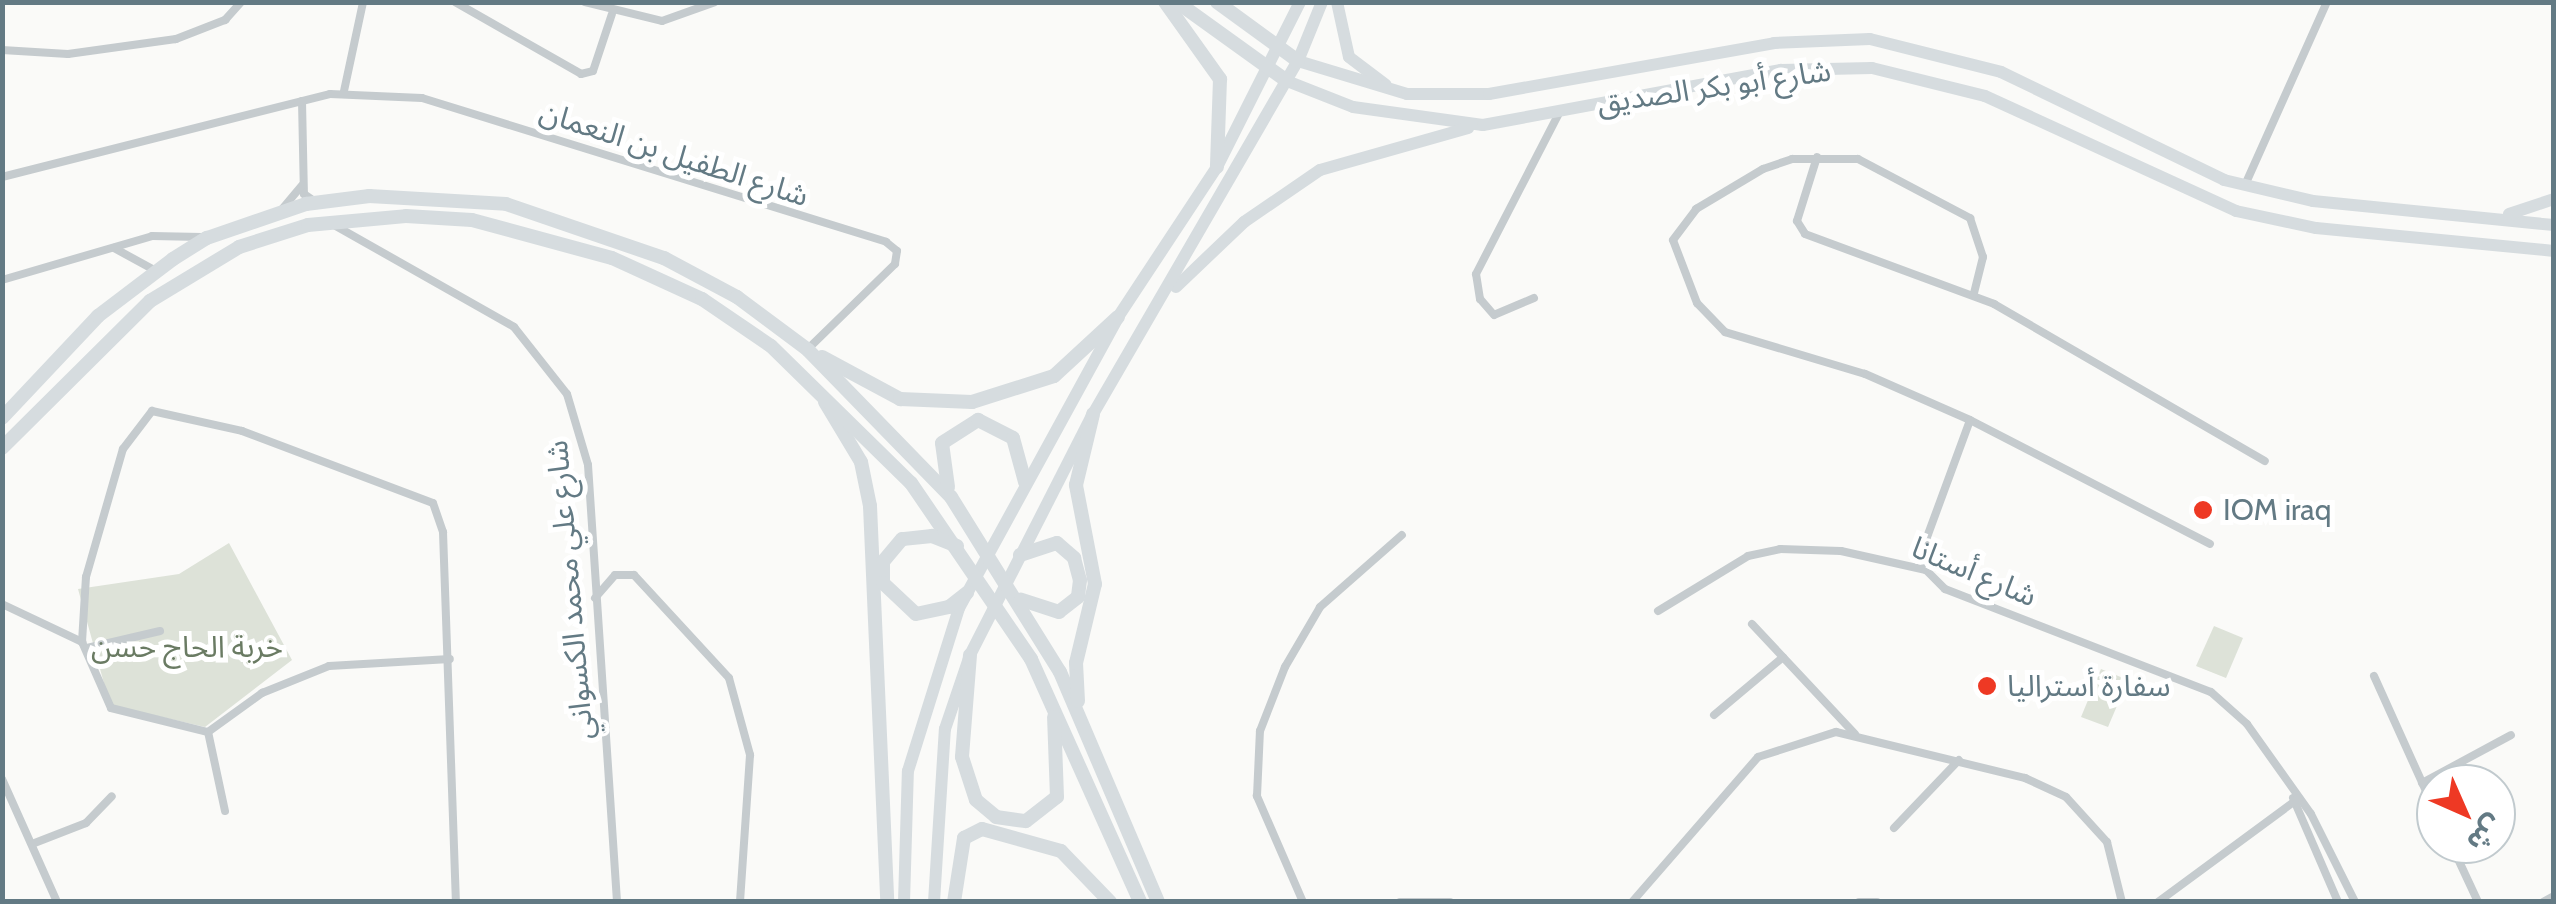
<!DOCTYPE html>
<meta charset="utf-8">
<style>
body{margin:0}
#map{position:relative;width:2556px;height:904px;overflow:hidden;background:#fafaf8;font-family:Cabin,"Noto Sans Arabic",sans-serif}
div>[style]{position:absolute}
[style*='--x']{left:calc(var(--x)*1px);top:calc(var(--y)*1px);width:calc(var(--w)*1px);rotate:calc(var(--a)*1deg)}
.green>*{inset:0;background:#dde2d8}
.street>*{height:8px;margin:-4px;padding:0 4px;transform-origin:4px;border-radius:4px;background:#c5cbce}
.primary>*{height:12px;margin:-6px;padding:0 6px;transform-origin:6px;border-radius:6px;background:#d6dcdf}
.highway>*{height:14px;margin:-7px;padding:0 7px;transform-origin:7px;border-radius:7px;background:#d6dcdf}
.dots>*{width:28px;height:28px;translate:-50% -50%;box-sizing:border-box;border:5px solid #fff;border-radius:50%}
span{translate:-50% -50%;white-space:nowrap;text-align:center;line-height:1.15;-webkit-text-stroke:10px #fff;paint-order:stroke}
.street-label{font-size:30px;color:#637a84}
.poi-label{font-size:30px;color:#637a84}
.left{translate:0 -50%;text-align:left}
.park-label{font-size:30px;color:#6a7b63}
.frame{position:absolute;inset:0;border:5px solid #637a84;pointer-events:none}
.north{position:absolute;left:2416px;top:764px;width:100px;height:100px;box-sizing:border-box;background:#fff;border:2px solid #c1cace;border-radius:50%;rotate:135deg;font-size:28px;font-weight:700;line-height:40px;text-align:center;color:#637a84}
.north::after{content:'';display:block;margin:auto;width:35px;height:45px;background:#ee3924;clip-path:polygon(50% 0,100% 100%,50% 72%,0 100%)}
</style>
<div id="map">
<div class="green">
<i style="clip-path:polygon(229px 543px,292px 660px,205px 727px,110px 705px,78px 589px,179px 574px)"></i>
<i style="clip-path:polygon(2214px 626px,2243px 638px,2226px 678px,2196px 666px)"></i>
<i style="clip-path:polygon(2101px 669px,2128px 680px,2108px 727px,2081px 717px)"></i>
</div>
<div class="street">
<i style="--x:455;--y:2;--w:145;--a:29.7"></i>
<i style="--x:581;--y:74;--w:12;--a:-14"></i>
<i style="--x:593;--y:71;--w:60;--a:-71.6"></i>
<i style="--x:585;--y:2;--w:79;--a:13.9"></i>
<i style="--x:662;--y:21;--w:56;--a:-19.7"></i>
<i style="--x:2;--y:50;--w:66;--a:3.5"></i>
<i style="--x:68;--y:54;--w:109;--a:-7.9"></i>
<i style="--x:176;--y:39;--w:53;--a:-21.2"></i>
<i style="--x:225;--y:20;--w:24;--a:-48"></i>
<i style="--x:344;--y:91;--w:91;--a:-77.9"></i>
<i style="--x:302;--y:101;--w:93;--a:88.8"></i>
<i style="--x:304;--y:194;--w:12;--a:35"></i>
<i style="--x:1817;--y:157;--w:67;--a:107.4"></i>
<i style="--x:1797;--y:221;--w:15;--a:58"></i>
<i style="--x:1805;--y:234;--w:202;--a:20.3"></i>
<i style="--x:1994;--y:304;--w:313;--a:30.1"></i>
<i style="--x:2;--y:177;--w:338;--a:-14.2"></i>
<i style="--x:330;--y:94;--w:92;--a:2.5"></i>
<i style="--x:422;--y:98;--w:486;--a:17.2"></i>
<i style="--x:886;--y:242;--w:14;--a:39"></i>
<i style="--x:897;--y:251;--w:13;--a:99"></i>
<i style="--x:895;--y:264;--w:122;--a:135.7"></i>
<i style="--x:2245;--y:185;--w:201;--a:-65.9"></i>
<i style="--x:283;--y:208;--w:30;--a:-50"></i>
<i style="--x:334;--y:225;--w:207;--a:29.5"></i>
<i style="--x:514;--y:327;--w:85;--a:51.7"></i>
<i style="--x:567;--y:394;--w:74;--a:73.5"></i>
<i style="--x:588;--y:465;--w:438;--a:86.2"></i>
<i style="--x:114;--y:248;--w:48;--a:28.7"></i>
<i style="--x:2;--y:280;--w:156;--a:-16.3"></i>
<i style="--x:152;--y:236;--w:50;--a:1.1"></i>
<i style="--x:1534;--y:298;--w:43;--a:157"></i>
<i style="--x:1494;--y:315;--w:21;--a:-131"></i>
<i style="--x:1480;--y:299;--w:25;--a:-99"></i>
<i style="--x:1476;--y:274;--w:183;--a:-62.7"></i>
<i style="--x:1970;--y:420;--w:115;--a:-156.3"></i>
<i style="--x:1865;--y:374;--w:146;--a:-163.3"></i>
<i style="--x:1725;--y:332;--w:40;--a:-134"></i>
<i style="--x:1697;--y:303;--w:67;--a:-110.9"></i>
<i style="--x:1673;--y:240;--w:39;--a:-53"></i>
<i style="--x:1696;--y:209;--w:78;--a:-30.8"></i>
<i style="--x:1763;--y:169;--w:31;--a:-19"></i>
<i style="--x:1792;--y:159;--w:66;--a:0"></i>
<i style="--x:1858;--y:159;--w:127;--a:27.8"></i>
<i style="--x:1970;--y:218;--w:41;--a:71.6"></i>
<i style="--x:1983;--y:257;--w:38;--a:104"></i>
<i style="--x:1926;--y:570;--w:22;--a:-98"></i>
<i style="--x:1923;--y:548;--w:136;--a:-69.8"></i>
<i style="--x:1970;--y:420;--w:270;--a:27.3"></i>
<i style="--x:595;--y:598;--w:30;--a:-49"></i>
<i style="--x:615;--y:575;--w:19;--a:0"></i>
<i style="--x:634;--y:575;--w:140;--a:47.3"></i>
<i style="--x:729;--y:678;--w:80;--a:74.7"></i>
<i style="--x:750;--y:755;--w:147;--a:93.9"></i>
<i style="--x:2;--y:604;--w:89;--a:25.4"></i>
<i style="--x:82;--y:642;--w:72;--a:66.3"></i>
<i style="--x:111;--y:708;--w:100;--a:13.9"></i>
<i style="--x:1658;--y:611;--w:105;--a:-31.4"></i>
<i style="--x:1748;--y:556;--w:33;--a:-12"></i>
<i style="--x:1780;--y:549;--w:61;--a:1.9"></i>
<i style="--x:1841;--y:551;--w:87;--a:12.6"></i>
<i style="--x:1926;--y:570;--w:27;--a:45"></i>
<i style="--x:1945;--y:589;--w:285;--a:21.2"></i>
<i style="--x:2211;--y:692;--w:48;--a:41.6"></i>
<i style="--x:2247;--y:724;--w:110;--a:54.6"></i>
<i style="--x:2311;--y:814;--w:98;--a:63.4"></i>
<i style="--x:1752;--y:624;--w:151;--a:46.9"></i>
<i style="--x:82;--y:642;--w:65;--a:-86.5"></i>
<i style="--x:86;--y:577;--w:133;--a:-73.9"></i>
<i style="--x:123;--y:449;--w:48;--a:-52.7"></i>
<i style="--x:152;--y:411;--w:92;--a:12.5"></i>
<i style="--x:242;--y:431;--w:204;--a:20.7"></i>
<i style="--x:433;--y:503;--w:31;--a:71"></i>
<i style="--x:443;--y:532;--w:370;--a:88"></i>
<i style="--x:87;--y:648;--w:75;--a:-13.1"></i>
<i style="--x:2374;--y:676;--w:150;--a:65.7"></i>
<i style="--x:1714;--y:715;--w:90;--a:-40"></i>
<i style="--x:2;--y:779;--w:135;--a:65.9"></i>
<i style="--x:2422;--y:783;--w:101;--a:-28.3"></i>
<i style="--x:2293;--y:798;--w:113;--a:66.6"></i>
<i style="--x:225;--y:811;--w:81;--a:-102.1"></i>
<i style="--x:208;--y:732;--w:67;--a:-35.8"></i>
<i style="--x:262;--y:693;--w:72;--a:-21.9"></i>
<i style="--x:329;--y:666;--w:121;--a:-3.3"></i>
<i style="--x:1894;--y:828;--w:94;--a:-46.3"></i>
<i style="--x:32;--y:844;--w:58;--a:-21.3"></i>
<i style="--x:86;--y:823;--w:37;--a:-46"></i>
<i style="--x:2451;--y:844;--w:64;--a:65"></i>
<i style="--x:1303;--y:902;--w:116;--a:-113.5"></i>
<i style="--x:1257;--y:796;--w:65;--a:-87.4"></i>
<i style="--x:1260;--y:731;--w:69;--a:-68.7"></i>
<i style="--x:1285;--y:667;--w:69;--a:-59.7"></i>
<i style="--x:1320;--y:607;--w:109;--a:-41.3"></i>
<i style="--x:1400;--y:902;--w:50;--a:0"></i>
<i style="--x:1632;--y:902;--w:192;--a:-49"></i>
<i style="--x:1758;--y:757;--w:82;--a:-17.8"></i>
<i style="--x:1836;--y:732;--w:195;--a:13.7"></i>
<i style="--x:2025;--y:778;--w:45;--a:24.9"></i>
<i style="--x:2066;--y:797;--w:61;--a:47.7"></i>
<i style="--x:2107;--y:842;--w:62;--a:76"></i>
<i style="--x:1859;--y:902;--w:18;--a:0"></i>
<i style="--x:2158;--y:902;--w:175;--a:-36.4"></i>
<i style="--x:2543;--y:902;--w:13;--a:-29"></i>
</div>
<div class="primary">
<i style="--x:1337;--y:2;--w:56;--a:77.7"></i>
<i style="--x:1349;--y:57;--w:46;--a:37.1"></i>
<i style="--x:1298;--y:61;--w:114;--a:16.8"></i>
<i style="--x:1407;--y:94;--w:82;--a:0"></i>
<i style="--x:1489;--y:94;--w:290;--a:-10.1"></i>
<i style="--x:1774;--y:43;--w:96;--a:-2.4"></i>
<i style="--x:1870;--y:39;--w:135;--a:14.1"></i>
<i style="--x:2001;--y:72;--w:248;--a:25.8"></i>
<i style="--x:2224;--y:180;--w:91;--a:13.3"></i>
<i style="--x:2313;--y:201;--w:242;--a:5.7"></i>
<i style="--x:1287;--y:81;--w:71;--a:21.5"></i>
<i style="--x:1353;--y:107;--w:131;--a:7.9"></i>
<i style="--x:1483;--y:125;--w:303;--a:-10.5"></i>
<i style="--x:1781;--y:70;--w:91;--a:-1.3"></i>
<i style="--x:1872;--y:68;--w:116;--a:13.9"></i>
<i style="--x:1985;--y:96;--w:276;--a:24.6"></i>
<i style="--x:2236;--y:211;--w:82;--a:12"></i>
<i style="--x:2316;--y:228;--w:239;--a:5.5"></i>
<i style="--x:2509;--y:214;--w:47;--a:-18.4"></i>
<i style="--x:1176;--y:287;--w:94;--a:-43.7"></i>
<i style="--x:1244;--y:222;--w:92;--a:-34.4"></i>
<i style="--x:1320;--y:170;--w:154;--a:-15.8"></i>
<i style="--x:904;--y:902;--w:131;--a:-88.3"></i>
<i style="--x:908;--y:771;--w:171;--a:-72.6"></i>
<i style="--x:959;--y:608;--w:332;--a:-61.3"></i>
<i style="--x:1118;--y:317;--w:180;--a:-56.6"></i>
<i style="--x:1217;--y:167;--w:185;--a:-63.3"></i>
<i style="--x:934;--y:902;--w:173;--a:-86.4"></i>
<i style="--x:945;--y:729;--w:78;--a:-71.3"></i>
<i style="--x:970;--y:655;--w:271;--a:-63"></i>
<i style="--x:1093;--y:414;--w:408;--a:-59.9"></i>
<i style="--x:1298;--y:61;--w:64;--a:-67.9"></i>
</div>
<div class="highway">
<i style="--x:1165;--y:2;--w:95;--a:54.5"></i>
<i style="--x:1220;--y:79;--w:88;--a:92"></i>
<i style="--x:1177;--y:2;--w:135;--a:35.7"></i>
<i style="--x:1217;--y:2;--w:100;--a:36.1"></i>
<i style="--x:822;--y:357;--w:89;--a:28.3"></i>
<i style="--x:900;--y:399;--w:72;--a:2.4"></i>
<i style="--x:972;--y:402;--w:86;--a:-17.6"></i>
<i style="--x:1054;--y:376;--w:87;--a:-42.7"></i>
<i style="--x:825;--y:402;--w:70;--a:59"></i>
<i style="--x:861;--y:462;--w:45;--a:78.4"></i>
<i style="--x:870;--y:506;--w:396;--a:87.5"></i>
<i style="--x:2;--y:418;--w:140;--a:-46.7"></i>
<i style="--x:98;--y:316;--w:94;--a:-37.2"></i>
<i style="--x:173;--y:259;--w:40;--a:-32"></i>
<i style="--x:207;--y:238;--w:105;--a:-19"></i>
<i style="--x:306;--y:204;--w:64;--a:-7.2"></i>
<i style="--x:369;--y:196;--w:137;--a:3.3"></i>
<i style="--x:506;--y:204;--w:167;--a:18.9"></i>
<i style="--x:664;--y:258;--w:83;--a:28.1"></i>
<i style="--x:737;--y:297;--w:89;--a:36.7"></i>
<i style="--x:808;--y:350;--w:205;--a:45.8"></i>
<i style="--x:951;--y:497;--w:206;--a:58.1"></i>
<i style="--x:1060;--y:672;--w:250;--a:66.9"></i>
<i style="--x:2;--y:448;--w:209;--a:-44.8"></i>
<i style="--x:150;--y:301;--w:104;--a:-31.2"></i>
<i style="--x:239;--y:247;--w:72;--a:-17.7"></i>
<i style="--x:308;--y:225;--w:98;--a:-5.2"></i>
<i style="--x:406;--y:216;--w:66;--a:3.5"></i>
<i style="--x:472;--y:220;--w:145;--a:15.2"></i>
<i style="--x:612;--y:258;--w:99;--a:24.5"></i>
<i style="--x:702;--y:299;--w:83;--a:34.3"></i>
<i style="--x:771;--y:346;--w:196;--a:44.4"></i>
<i style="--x:911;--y:483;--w:213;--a:55.7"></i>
<i style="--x:1031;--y:659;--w:266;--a:65.8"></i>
<i style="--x:948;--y:487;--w:44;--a:-97.8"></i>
<i style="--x:942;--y:443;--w:43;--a:-32.6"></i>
<i style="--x:978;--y:420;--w:39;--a:27"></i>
<i style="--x:1013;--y:438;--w:46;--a:74.7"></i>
<i style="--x:957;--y:546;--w:27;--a:-158"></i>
<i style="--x:932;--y:536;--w:30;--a:174"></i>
<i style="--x:902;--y:539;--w:30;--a:130"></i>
<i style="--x:883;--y:562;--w:21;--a:90"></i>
<i style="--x:883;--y:583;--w:45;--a:43.2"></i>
<i style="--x:916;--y:614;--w:34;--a:-12"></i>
<i style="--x:949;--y:607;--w:23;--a:-38"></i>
<i style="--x:1020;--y:555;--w:39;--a:-18"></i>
<i style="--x:1057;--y:543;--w:23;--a:41"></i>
<i style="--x:1074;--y:558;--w:23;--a:75"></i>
<i style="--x:1080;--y:580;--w:17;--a:97"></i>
<i style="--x:1078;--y:597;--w:24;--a:142"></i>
<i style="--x:1059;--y:612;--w:40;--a:-162"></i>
<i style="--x:970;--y:655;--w:102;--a:94.5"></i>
<i style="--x:962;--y:757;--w:45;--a:72"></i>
<i style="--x:976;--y:800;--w:26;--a:40"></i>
<i style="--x:996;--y:817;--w:30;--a:8"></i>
<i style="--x:1026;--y:821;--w:39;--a:-38"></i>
<i style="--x:1057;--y:797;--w:80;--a:-92.1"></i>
<i style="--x:1078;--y:701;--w:38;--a:-93"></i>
<i style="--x:1076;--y:663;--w:81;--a:-76.5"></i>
<i style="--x:1095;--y:584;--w:101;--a:-100.9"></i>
<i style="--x:1076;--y:485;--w:73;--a:-76.5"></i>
<i style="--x:954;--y:902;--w:65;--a:-81.1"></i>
<i style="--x:964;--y:838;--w:20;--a:-27"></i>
<i style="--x:982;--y:829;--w:82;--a:15.6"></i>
<i style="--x:1061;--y:851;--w:71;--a:46.1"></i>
</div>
<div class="dots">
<i style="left:2203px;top:510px;background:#ee3924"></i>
<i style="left:1987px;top:686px;background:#ee3924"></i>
</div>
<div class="street-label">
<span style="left:1714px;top:87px;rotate:-8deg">شارع أبو بكر الصديق</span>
<span style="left:674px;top:154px;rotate:18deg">شارع الطفيل بن النعمان</span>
<span style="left:1974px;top:572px;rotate:23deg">شارع أستانا</span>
<span style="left:570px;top:590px;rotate:-95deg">شارع علي محمد الكسواني</span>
</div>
<div class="poi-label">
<span class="left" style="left:2223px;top:510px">IOM iraq</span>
<span class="left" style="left:2007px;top:686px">سفارة أستراليا</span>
</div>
<div class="park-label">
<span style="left:187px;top:647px">خربة الحاج حسن</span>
</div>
<div class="frame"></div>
<div class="north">ش</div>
</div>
